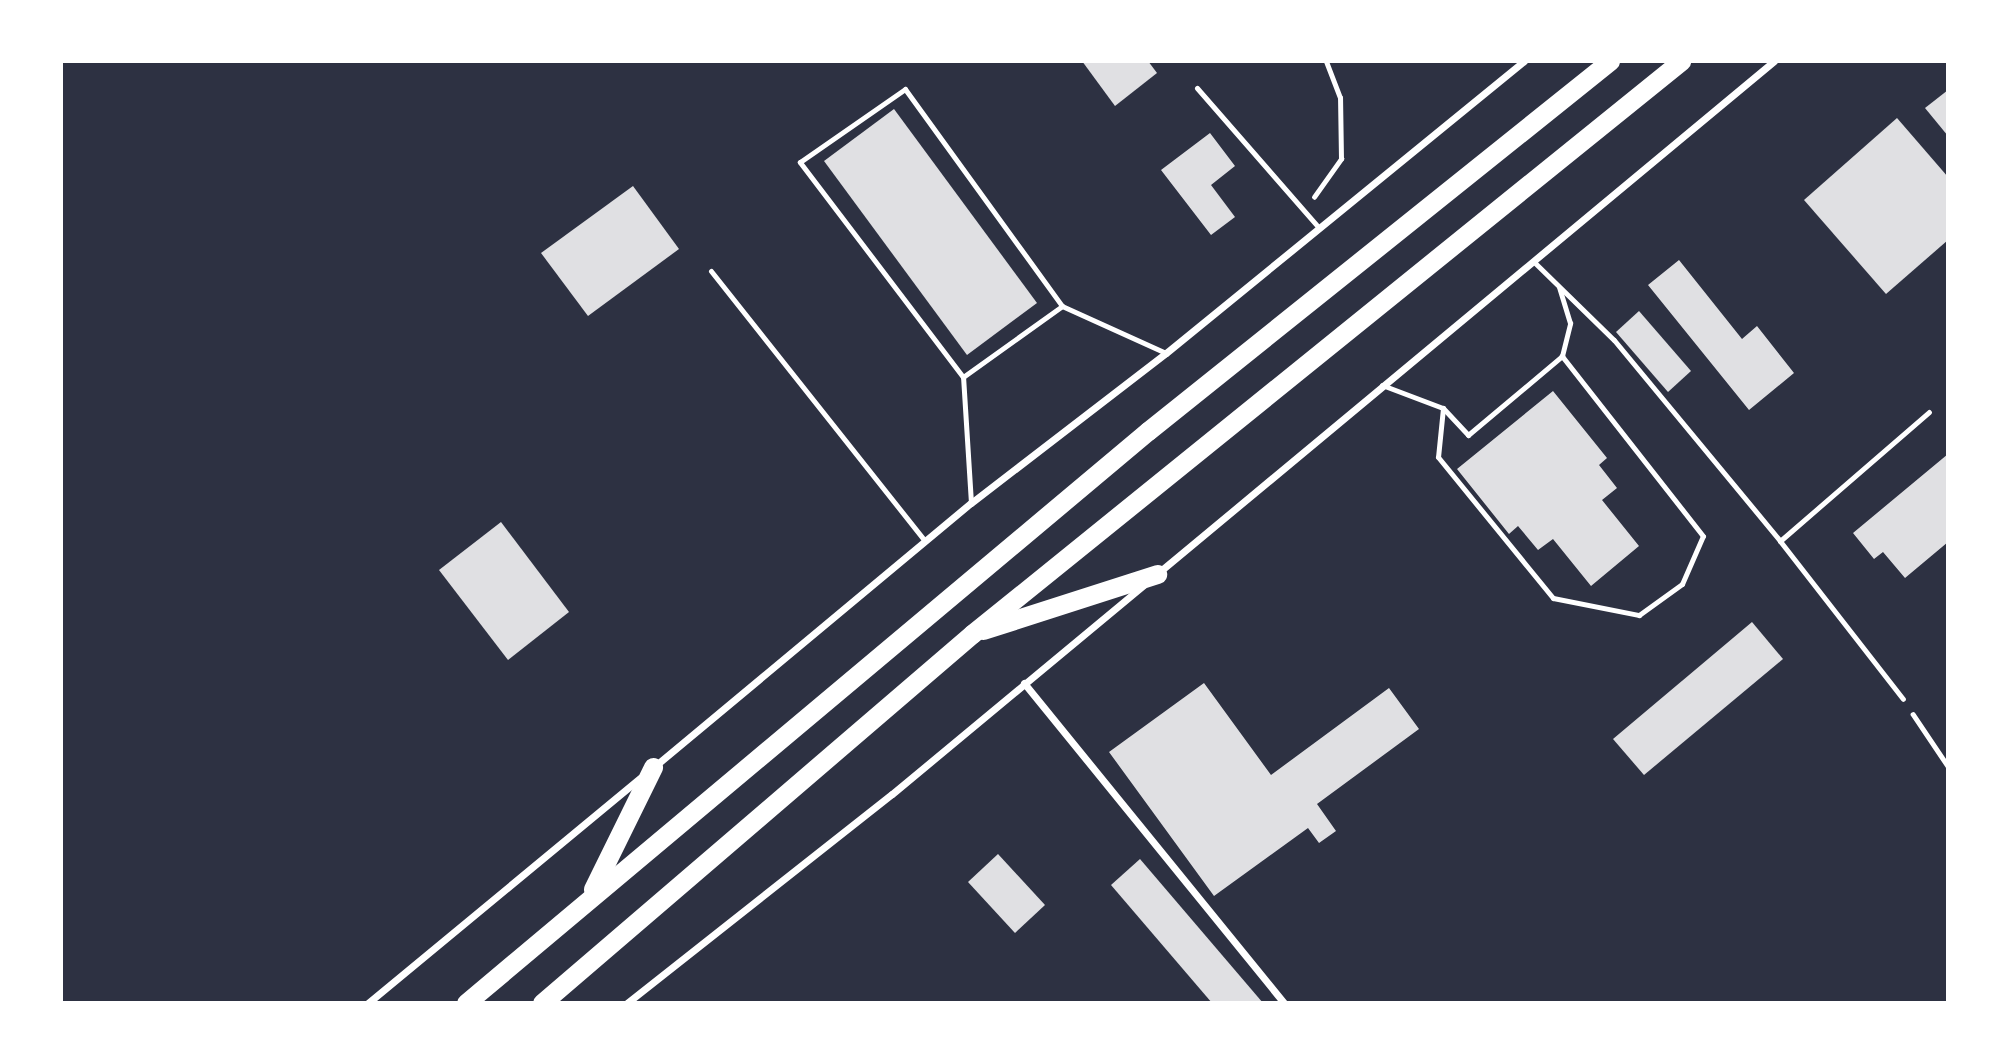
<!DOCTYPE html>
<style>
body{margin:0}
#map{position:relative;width:2009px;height:1064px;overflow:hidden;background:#2d3142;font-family:Raleway,sans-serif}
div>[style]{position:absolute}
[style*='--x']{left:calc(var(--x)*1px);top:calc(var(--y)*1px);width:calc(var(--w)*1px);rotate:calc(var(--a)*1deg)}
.building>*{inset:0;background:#e0e0e3}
.path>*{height:4.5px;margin:-2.25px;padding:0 2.25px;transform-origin:2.25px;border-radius:2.25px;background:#fff}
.service>*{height:5px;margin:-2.5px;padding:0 2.5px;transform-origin:2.5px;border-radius:2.5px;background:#fff}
.minor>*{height:7px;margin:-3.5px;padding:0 3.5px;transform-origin:3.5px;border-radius:3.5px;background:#fff}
.trunk>*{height:19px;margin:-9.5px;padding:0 9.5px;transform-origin:9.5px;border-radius:9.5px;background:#fff}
span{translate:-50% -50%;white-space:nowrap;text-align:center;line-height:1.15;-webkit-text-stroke:6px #fff;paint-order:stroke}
.frame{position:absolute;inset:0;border:63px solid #fff;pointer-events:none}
</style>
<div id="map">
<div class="building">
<i style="clip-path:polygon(1082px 61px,1148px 61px,1157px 73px,1115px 106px)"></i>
<i style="clip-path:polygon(1948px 90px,1948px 136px,1925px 108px)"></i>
<i style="clip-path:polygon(894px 109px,1037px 303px,967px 355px,824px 161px)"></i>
<i style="clip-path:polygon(1897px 118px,1948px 177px,1948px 240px,1886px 294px,1804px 200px)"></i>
<i style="clip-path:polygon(1210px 133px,1235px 166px,1211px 185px,1235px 217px,1211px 235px,1161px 170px)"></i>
<i style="clip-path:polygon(633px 186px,679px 249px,588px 316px,541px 253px)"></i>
<i style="clip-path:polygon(1679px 260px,1742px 339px,1757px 326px,1794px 373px,1749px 410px,1648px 285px)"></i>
<i style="clip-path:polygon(1639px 311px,1691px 371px,1668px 392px,1616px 332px)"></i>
<i style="clip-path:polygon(1553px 391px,1607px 458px,1599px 465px,1617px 488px,1602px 500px,1639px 546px,1591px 586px,1553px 539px,1538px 550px,1518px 526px,1509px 534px,1457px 469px)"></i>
<i style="clip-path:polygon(1948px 454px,1948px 542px,1905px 578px,1883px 552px,1874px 559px,1853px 533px)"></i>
<i style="clip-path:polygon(501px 522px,569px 612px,508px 660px,439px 570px)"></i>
<i style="clip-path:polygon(1752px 622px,1783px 659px,1644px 775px,1613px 739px)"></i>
<i style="clip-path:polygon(1204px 683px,1271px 775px,1389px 688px,1419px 729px,1317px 804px,1336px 831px,1319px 843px,1308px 828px,1214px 896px,1109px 752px)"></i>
<i style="clip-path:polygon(998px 854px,1045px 905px,1015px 933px,968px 882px)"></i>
<i style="clip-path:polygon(1140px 859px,1263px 1003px,1212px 1003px,1111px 885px)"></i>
</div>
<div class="path">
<i style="--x:1314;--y:197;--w:47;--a:-54.6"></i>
<i style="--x:1341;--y:159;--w:61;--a:-90.9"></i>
<i style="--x:1340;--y:98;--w:40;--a:-111"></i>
<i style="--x:1913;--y:714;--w:63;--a:56.1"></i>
</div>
<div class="service">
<i style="--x:1197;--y:88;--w:186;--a:48.9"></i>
<i style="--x:1533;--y:261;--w:113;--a:44.3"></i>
<i style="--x:1614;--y:340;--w:261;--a:50.4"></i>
<i style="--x:1780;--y:541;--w:200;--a:52.1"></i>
<i style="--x:711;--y:271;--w:345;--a:51.6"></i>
<i style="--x:963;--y:377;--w:270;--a:-127.2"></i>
<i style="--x:800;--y:162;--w:128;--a:-34.8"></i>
<i style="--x:905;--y:89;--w:268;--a:54.1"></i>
<i style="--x:1062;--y:306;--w:114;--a:24.3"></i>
<i style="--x:1382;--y:385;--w:65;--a:20.7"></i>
<i style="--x:1443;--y:408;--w:37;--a:47"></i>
<i style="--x:1468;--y:435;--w:123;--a:-40"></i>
<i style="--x:1443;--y:408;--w:49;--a:95.8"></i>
<i style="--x:1438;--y:457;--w:182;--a:50.8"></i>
<i style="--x:1553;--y:598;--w:88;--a:11.2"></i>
<i style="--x:1639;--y:615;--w:53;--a:-35.8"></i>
<i style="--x:1682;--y:584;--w:52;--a:-66.4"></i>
<i style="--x:1703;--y:536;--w:229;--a:-128.1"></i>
<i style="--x:1562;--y:356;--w:34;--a:-76"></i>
<i style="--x:1570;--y:323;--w:37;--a:-107"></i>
<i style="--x:971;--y:503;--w:126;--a:-93.6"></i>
<i style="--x:963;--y:377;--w:122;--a:-35.6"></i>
<i style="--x:1780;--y:541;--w:197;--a:-40.9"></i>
</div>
<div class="minor">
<i style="--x:1158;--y:573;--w:801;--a:-39.73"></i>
<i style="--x:1024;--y:683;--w:412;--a:50.9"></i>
<i style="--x:655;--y:766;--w:411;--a:-39.8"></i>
<i style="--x:971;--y:503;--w:246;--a:-37.6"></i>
<i style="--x:1166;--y:353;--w:462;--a:-39.2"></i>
<i style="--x:368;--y:1003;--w:353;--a:-39.6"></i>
<i style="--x:627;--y:1003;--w:337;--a:-38.3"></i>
<i style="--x:892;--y:794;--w:327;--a:-39.7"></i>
</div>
<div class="trunk">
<i style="--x:983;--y:630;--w:183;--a:-17.8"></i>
<i style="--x:593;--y:889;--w:136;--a:-63.8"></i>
<i style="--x:466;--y:1003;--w:890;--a:-39.99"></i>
<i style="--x:1148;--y:431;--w:592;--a:-38.69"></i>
<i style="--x:542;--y:1003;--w:567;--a:-40.63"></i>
<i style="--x:972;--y:634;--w:912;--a:-38.94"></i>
</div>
<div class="frame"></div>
</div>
